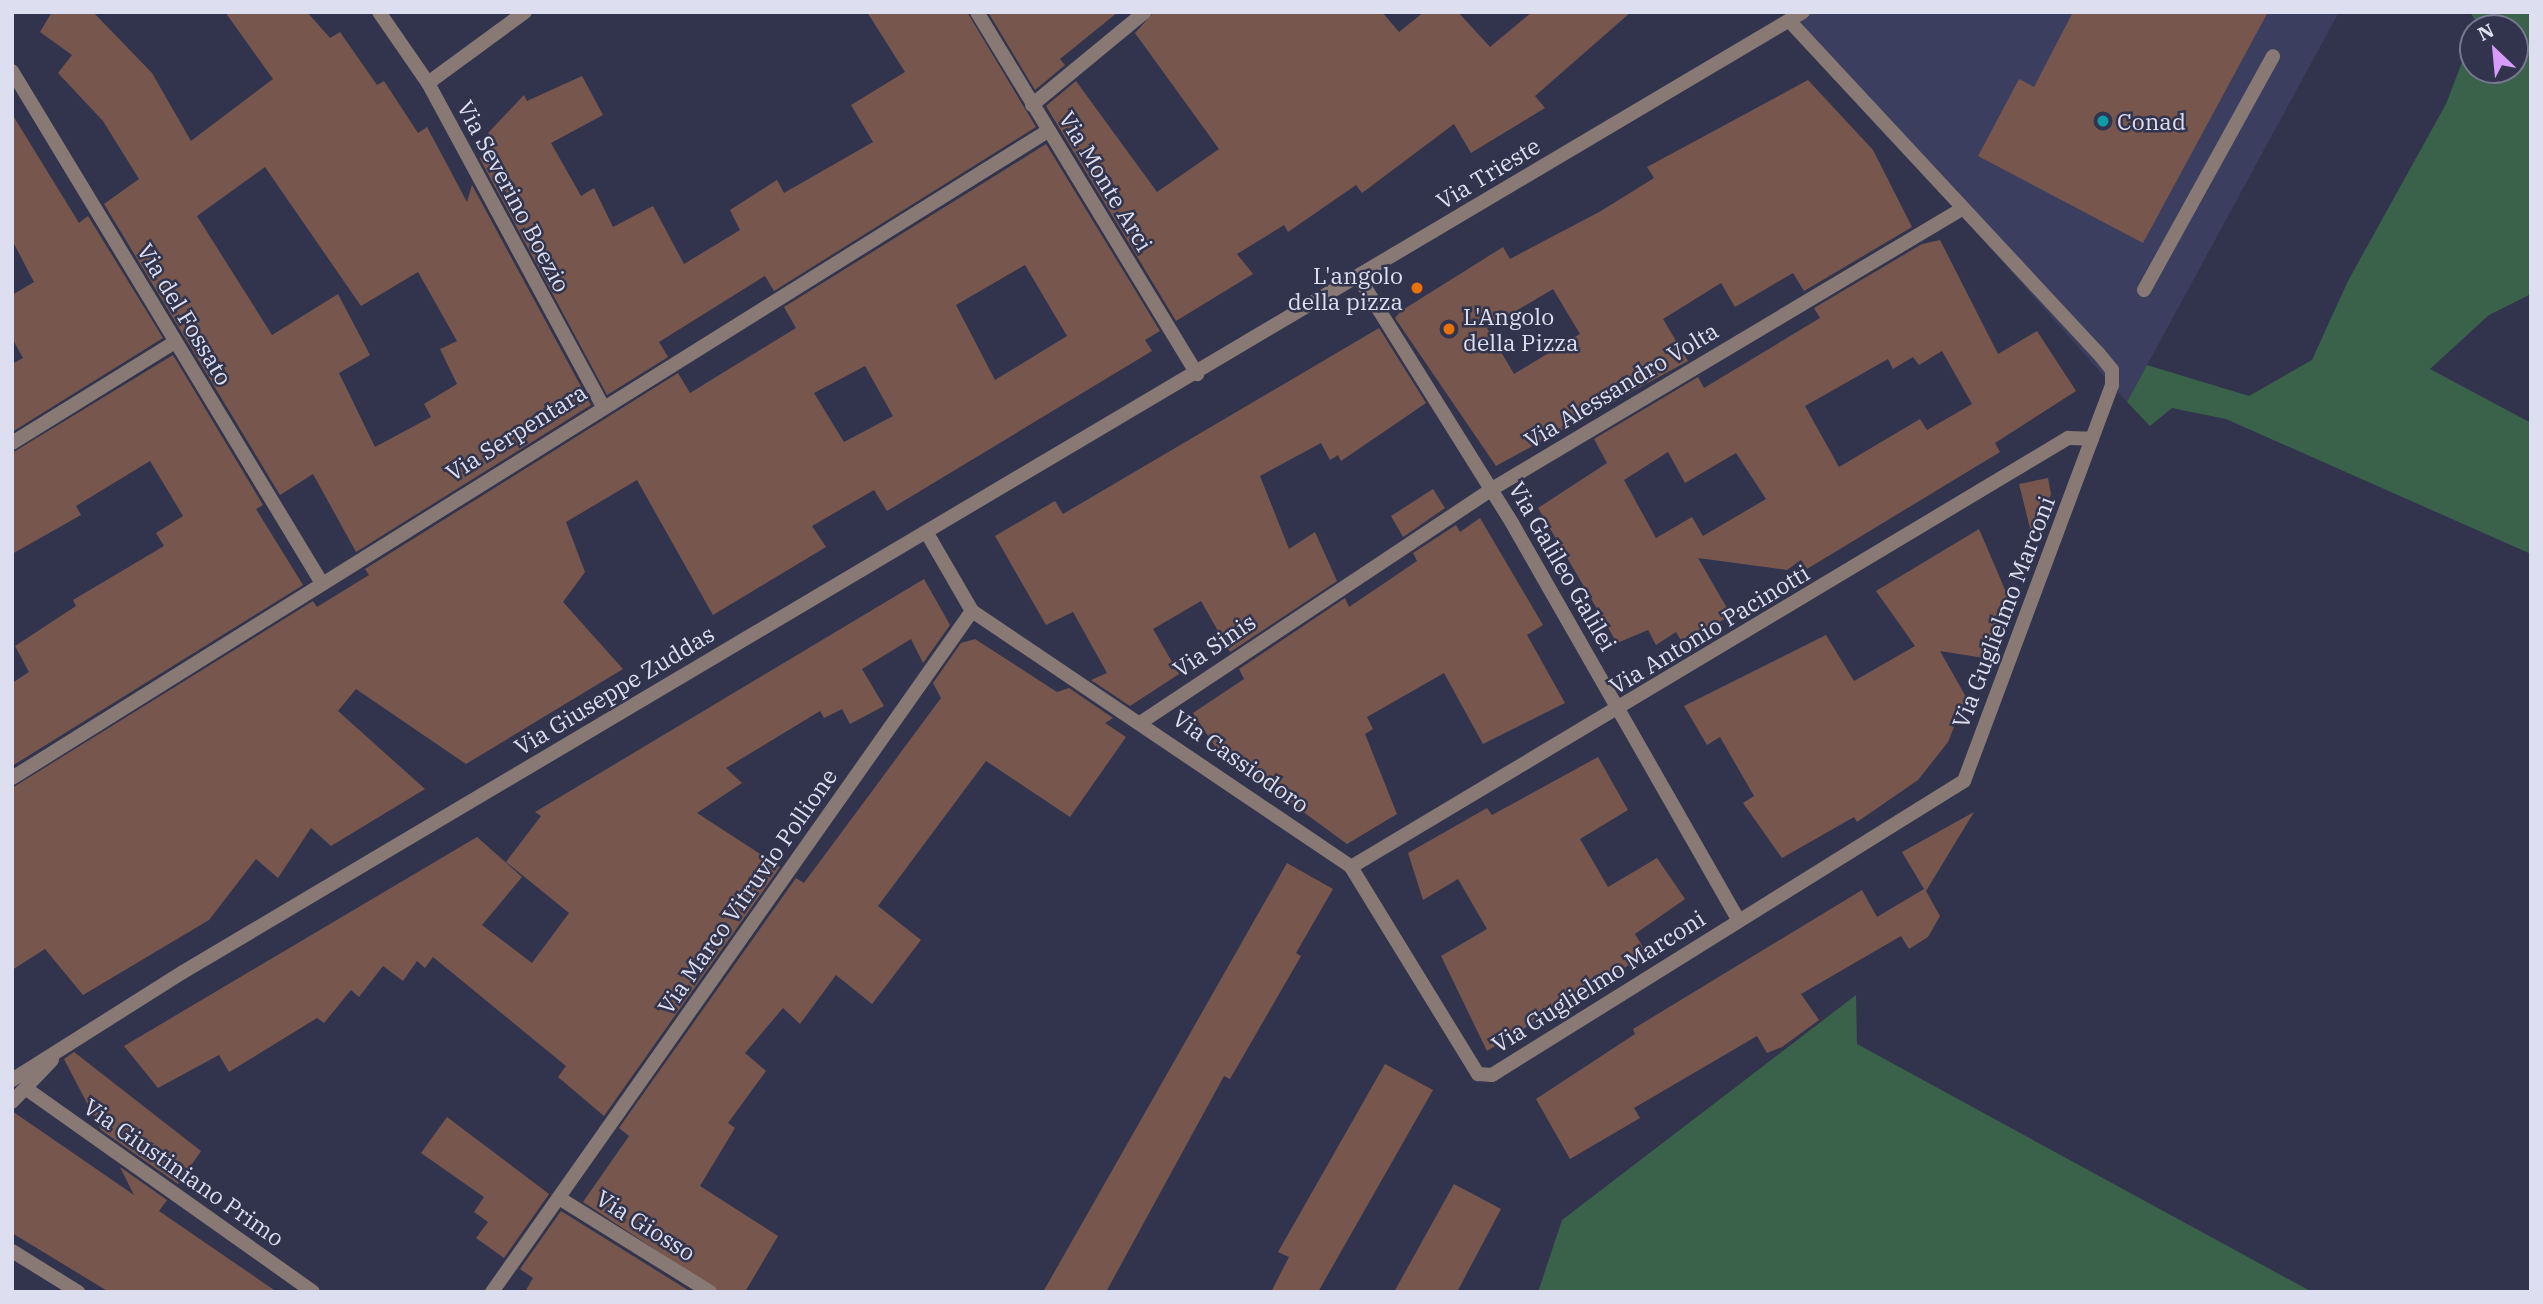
<!DOCTYPE html>
<style>
body{margin:0}
#map{position:relative;width:2543px;height:1304px;overflow:hidden;background:#32344e;font-family:"IBM Plex Serif",serif}
div>[style]{position:absolute}
[style*='--x']{left:calc(var(--x)*1px);top:calc(var(--y)*1px);width:calc(var(--w)*1px);rotate:calc(var(--a)*1deg)}
.built>*{inset:0;background:#3b3e5e}
.green>*{inset:0;background:#3a614a}
.building>*{inset:0;background:#77574d}
.service>*{height:14px;margin:-7px;padding:0 7px;transform-origin:7px;border-radius:7px;background:#887974}
.minor>*{height:14px;margin:-7px;padding:0 7px;transform-origin:7px;border-radius:7px;background:#887974}
.tertiary>*{height:14px;margin:-7px;padding:0 7px;transform-origin:7px;border-radius:7px;background:#887974}
.dots>*{width:19px;height:19px;translate:-50% -50%;box-sizing:border-box;border:4px solid #32344e;border-radius:50%}
span{translate:-50% -50%;white-space:nowrap;text-align:center;line-height:1.15;-webkit-text-stroke:5px #32344e;paint-order:stroke}
.poi-label{font-size:23px;color:#dddff0}
.left{translate:0 -50%;text-align:left}
.right{translate:-100% -50%;text-align:right}
.street-label{font-size:23px;color:#dddff0}
.frame{position:absolute;inset:0;border:14px solid #dddff0;pointer-events:none}
.north{position:absolute;left:2459px;top:14px;width:70px;height:70px;box-sizing:border-box;background:#32344e;border:2px solid #76788f;border-radius:50%;rotate:334deg;font-size:19px;font-weight:700;line-height:28px;text-align:center;color:#dddff0}
.north::after{content:'';display:block;margin:auto;width:24px;height:32px;background:#d79bf9;clip-path:polygon(50% 0,100% 100%,50% 72%,0 100%)}
</style>
<div id="map">
<div class="built">
<i style="clip-path:polygon(1804px 12px,2339px 12px,2127px 402px,1789px 21px)"></i>
</div>
<div class="green">
<i style="clip-path:polygon(2470px 12px,2531px 12px,2531px 294px,2489px 315px,2430px 369px,2531px 423px,2531px 554px,2226px 419px,2172px 408px,2150px 426px,2127px 402px,2147px 365px,2249px 396px,2312px 360px,2348px 281px,2446px 104px,2464px 57px,2473px 49px,2473px 70px,2515px 70px,2515px 28px,2480px 28px)"></i>
<i style="clip-path:polygon(1856px 995px,1857px 1044px,2312px 1292px,1538px 1292px,1562px 1220px)"></i>
</div>
<div class="building">
<i style="clip-path:polygon(evenodd,52px 12px,93px 12px,152px 73px,191px 141px,273px 79px,225px 12px,307px 12px,330px 38px,340px 32px,377px 85px,384px 81px,418px 133px,427px 127px,467px 202px,472px 185px,591px 405px,356px 552px,313px 474px,280px 495px,104px 204px,139px 179px,103px 121px,58px 73px,72px 55px,40px 32px,52px 12px,265px 167px,361px 306px,418px 272px,457px 341px,440px 349px,457px 384px,424px 404px,431px 417px,375px 447px,339px 373px,370px 355px,338px 294px,272px 335px,197px 216px,265px 167px)"></i>
<i style="clip-path:polygon(867px 12px,967px 12px,1036px 127px,774px 291px,765px 276px,659px 342px,668px 357px,607px 395px,480px 159px,489px 132px,524px 95px,527px 101px,582px 76px,603px 115px,551px 143px,581px 196px,594px 188px,613px 227px,653px 206px,684px 264px,740px 230px,730px 210px,777px 180px,784px 193px,873px 142px,851px 105px,905px 72px)"></i>
<i style="clip-path:polygon(988px 12px,1118px 12px,1060px 59px,1065px 65px,1035px 90px)"></i>
<i style="clip-path:polygon(1154px 12px,1382px 12px,1399px 32px,1424px 12px,1458px 12px,1490px 47px,1532px 12px,1631px 12px,1535px 96px,1545px 108px,1471px 153px,1454px 124px,1362px 193px,1356px 185px,1288px 232px,1284px 225px,1237px 254px,1253px 274px,1176px 321px,1046px 106px,1076px 81px,1157px 192px,1219px 149px,1135px 33px)"></i>
<i style="clip-path:polygon(2073px 12px,2268px 12px,2143px 243px,1978px 156px,2019px 79px,2034px 87px)"></i>
<i style="clip-path:polygon(evenodd,1808px 80px,1873px 150px,1912px 227px,1804px 291px,1793px 273px,1735px 307px,1721px 283px,1663px 319px,1688px 361px,1496px 466px,1395px 318px,1401px 311px,1503px 247px,1510px 259px,1601px 211px,1654px 178px,1647px 167px,1808px 80px,1553px 289px,1580px 334px,1514px 374px,1487px 328px,1553px 289px)"></i>
<i style="clip-path:polygon(12px 114px,79px 223px,88px 216px,163px 338px,12px 432px,12px 364px,23px 358px,12px 338px,12px 295px,34px 282px,12px 240px)"></i>
<i style="clip-path:polygon(evenodd,1046px 144px,1160px 331px,1145px 340px,1152px 351px,887px 511px,874px 490px,812px 526px,826px 547px,713px 615px,637px 480px,566px 522px,585px 572px,563px 602px,623px 669px,466px 764px,356px 689px,338px 711px,425px 789px,331px 846px,311px 828px,278px 878px,256px 859px,209px 920px,83px 995px,45px 949px,12px 970px,12px 788px,313px 601px,317px 607px,369px 575px,365px 569px,678px 373px,690px 393px,796px 328px,784px 307px,1046px 144px,1025px 265px,1067px 336px,995px 380px,956px 305px,1025px 265px,1046px 144px,865px 366px,893px 416px,844px 442px,814px 393px,865px 366px)"></i>
<i style="clip-path:polygon(evenodd,1940px 240px,1998px 354px,2037px 331px,2076px 391px,1995px 443px,2000px 452px,1807px 569px,1801px 560px,1787px 570px,1698px 558px,1731px 615px,1683px 644px,1676px 632px,1656px 645px,1648px 630px,1617px 643px,1538px 508px,1607px 463px,1594px 439px,1698px 377px,1704px 388px,1820px 318px,1814px 308px,1922px 244px,1940px 240px,1942px 351px,1972px 404px,1927px 430px,1920px 419px,1839px 467px,1805px 406px,1888px 359px,1893px 369px,1913px 357px,1919px 365px,1942px 351px,1940px 240px,1668px 452px,1685px 483px,1736px 453px,1766px 499px,1703px 536px,1692px 517px,1656px 538px,1624px 480px,1668px 452px)"></i>
<i style="clip-path:polygon(1379px 328px,1426px 403px,1341px 461px,1338px 455px,1330px 460px,1321px 443px,1260px 476px,1289px 549px,1315px 532px,1337px 581px,1230px 652px,1201px 601px,1153px 629px,1179px 674px,1130px 706px,1091px 680px,1107px 673px,1073px 612px,1046px 625px,995px 536px,1055px 501px,1063px 514px)"></i>
<i style="clip-path:polygon(173px 355px,263px 505px,256px 509px,303px 585px,12px 766px,12px 683px,29px 672px,15px 646px,76px 606px,73px 600px,164px 546px,156px 533px,183px 516px,150px 461px,76px 506px,81px 515px,12px 554px,12px 453px)"></i>
<i style="clip-path:polygon(2048px 478px,2051px 494px,2033px 540px,2019px 484px)"></i>
<i style="clip-path:polygon(1433px 489px,1445px 508px,1403px 537px,1391px 516px)"></i>
<i style="clip-path:polygon(1480px 518px,1543px 625px,1527px 635px,1565px 703px,1483px 744px,1444px 673px,1367px 717px,1373px 729px,1365px 734px,1397px 814px,1347px 844px,1216px 748px,1193px 713px,1244px 679px,1239px 669px,1345px 598px,1349px 607px,1417px 561px,1413px 553px,1456px 525px,1460px 532px)"></i>
<i style="clip-path:polygon(1979px 529px,2009px 599px,1984px 658px,1940px 651px,1966px 697px,1948px 742px,1918px 780px,1857px 822px,1854px 817px,1782px 858px,1743px 803px,1754px 796px,1720px 737px,1707px 745px,1684px 706px,1826px 635px,1854px 681px,1915px 646px,1876px 591px)"></i>
<i style="clip-path:polygon(924px 579px,950px 625px,923px 663px,911px 639px,862px 669px,884px 706px,850px 724px,842px 709px,824px 718px,820px 711px,726px 768px,742px 783px,697px 813px,780px 867px,604px 1116px,558px 1077px,566px 1066px,433px 957px,425px 968px,417px 961px,403px 981px,383px 966px,359px 997px,351px 990px,324px 1023px,317px 1018px,229px 1072px,219px 1055px,158px 1088px,124px 1046px,477px 837px,522px 877px,482px 925px,532px 963px,569px 913px,506px 862px,541px 816px,535px 812px)"></i>
<i style="clip-path:polygon(975px 639px,1057px 692px,1069px 688px,1113px 718px,1105px 723px,1126px 737px,1070px 817px,986px 761px,878px 906px,921px 940px,872px 1004px,836px 975px,800px 1024px,783px 1008px,745px 1053px,766px 1071px,728px 1123px,735px 1128px,700px 1186px,778px 1236px,745px 1292px,720px 1292px,583px 1202px,629px 1136px,619px 1128px,796px 878px,804px 883px,941px 698px,933px 683px,961px 643px)"></i>
<i style="clip-path:polygon(1598px 757px,1628px 810px,1580px 839px,1608px 887px,1657px 858px,1685px 899px,1635px 934px,1647px 954px,1487px 1051px,1441px 956px,1487px 929px,1458px 879px,1423px 900px,1408px 853px,1487px 808px,1492px 815px)"></i>
<i style="clip-path:polygon(1974px 812px,1926px 891px,1940px 916px,1928px 937px,1909px 949px,1901px 936px,1801px 994px,1819px 1020px,1782px 1047px,1767px 1053px,1757px 1036px,1634px 1108px,1640px 1118px,1570px 1159px,1536px 1099px,1635px 1034px,1633px 1029px,1862px 890px,1877px 917px,1924px 889px,1902px 852px)"></i>
<i style="clip-path:polygon(1287px 863px,1333px 889px,1296px 953px,1301px 956px,1230px 1079px,1224px 1076px,1106px 1292px,1043px 1292px)"></i>
<i style="clip-path:polygon(74px 1052px,201px 1151px,178px 1184px,101px 1130px,64px 1059px)"></i>
<i style="clip-path:polygon(1385px 1064px,1433px 1090px,1318px 1292px,1271px 1292px,1289px 1257px,1278px 1252px)"></i>
<i style="clip-path:polygon(12px 1111px,134px 1195px,120px 1167px,167px 1200px,159px 1211px,277px 1292px,109px 1292px,12px 1233px)"></i>
<i style="clip-path:polygon(447px 1117px,549px 1194px,504px 1258px,476px 1238px,488px 1222px,474px 1212px,484px 1197px,421px 1153px)"></i>
<i style="clip-path:polygon(1454px 1184px,1501px 1209px,1457px 1292px,1394px 1292px)"></i>
<i style="clip-path:polygon(561px 1211px,691px 1292px,525px 1292px,533px 1278px,520px 1269px)"></i>
</div>
<div class="service">
<i style="--x:2144;--y:290;--w:267;--a:-61.1"></i>
</div>
<div class="minor">
<i style="--x:379;--y:12;--w:86;--a:55.4"></i>
<i style="--x:428;--y:83;--w:366;--a:61.6"></i>
<i style="--x:977;--y:12;--w:424;--a:58.7"></i>
<i style="--x:12;--y:71;--w:595;--a:58.82"></i>
<i style="--x:428;--y:83;--w:120;--a:-36.2"></i>
<i style="--x:1032;--y:105;--w:146;--a:-39.5"></i>
<i style="--x:1359;--y:278;--w:289;--a:58"></i>
<i style="--x:1512;--y:523;--w:457;--a:60.3"></i>
<i style="--x:12;--y:443;--w:192;--a:-31.8"></i>
<i style="--x:928;--y:535;--w:88;--a:59.9"></i>
<i style="--x:972;--y:611;--w:457;--a:34"></i>
<i style="--x:1351;--y:867;--w:243;--a:58.5"></i>
<i style="--x:1478;--y:1074;--w:14;--a:4"></i>
<i style="--x:1492;--y:1075;--w:556;--a:-31.92"></i>
<i style="--x:1964;--y:781;--w:423;--a:-69.5"></i>
<i style="--x:2112;--y:385;--w:15;--a:-90"></i>
<i style="--x:2112;--y:370;--w:22;--a:-129"></i>
<i style="--x:2098;--y:353;--w:454;--a:-132.9"></i>
<i style="--x:1143;--y:721;--w:419;--a:-33.6"></i>
<i style="--x:1492;--y:489;--w:545;--a:-30.8"></i>
<i style="--x:12;--y:778;--w:1221;--a:-31.99"></i>
<i style="--x:1351;--y:867;--w:836;--a:-30.89"></i>
<i style="--x:2068;--y:438;--w:24;--a:2"></i>
<i style="--x:28;--y:1090;--w:349;--a:35.3"></i>
<i style="--x:559;--y:1198;--w:178;--a:31.9"></i>
<i style="--x:12;--y:1251;--w:78;--a:31.8"></i>
<i style="--x:492;--y:1292;--w:833;--a:-54.82"></i>
</div>
<div class="tertiary">
<i style="--x:12;--y:1080;--w:202;--a:-32.3"></i>
<i style="--x:183;--y:972;--w:1883;--a:-30.65"></i>
<i style="--x:12;--y:1102;--w:58;--a:-46.4"></i>
</div>
<div class="dots">
<i style="left:2103px;top:121px;background:#0f9aa8"></i>
<i style="left:1417px;top:288px;background:#e8710a"></i>
<i style="left:1449px;top:329px;background:#e8710a"></i>
</div>
<div class="poi-label">
<span class="left" style="left:2117px;top:121px">Conad</span>
<span class="right" style="left:1403px;top:288px">L'angolo<br>della pizza</span>
<span class="left" style="left:1463px;top:329px">L'Angolo<br>della Pizza</span>
</div>
<div class="street-label">
<span style="left:1488px;top:173px;rotate:-31deg">Via Trieste</span>
<span style="left:1106px;top:181px;rotate:59deg">Via Monte Arci</span>
<span style="left:514px;top:196px;rotate:62deg">Via Severino Boezio</span>
<span style="left:185px;top:314px;rotate:59deg">Via del Fossato</span>
<span style="left:1621px;top:385px;rotate:-31deg">Via Alessandro Volta</span>
<span style="left:516px;top:432px;rotate:-32deg">Via Serpentara</span>
<span style="left:1563px;top:566px;rotate:60deg">Via Galileo Galilei</span>
<span style="left:2003px;top:612px;rotate:-69deg">Via Guglielmo Marconi</span>
<span style="left:1709px;top:629px;rotate:-31deg">Via Antonio Pacinotti</span>
<span style="left:1214px;top:645px;rotate:-34deg">Via Sinis</span>
<span style="left:614px;top:690px;rotate:-31deg">Via Giuseppe Zuddas</span>
<span style="left:1241px;top:761px;rotate:35deg">Via Cassiodoro</span>
<span style="left:747px;top:891px;rotate:-55deg">Via Marco Vitruvio Pollione</span>
<span style="left:1598px;top:981px;rotate:-32deg">Via Guglielmo Marconi</span>
<span style="left:184px;top:1172px;rotate:35deg">Via Giustiniano Primo</span>
<span style="left:646px;top:1225px;rotate:32deg">Via Giosso</span>
</div>
<div class="frame"></div>
<div class="north">N</div>
</div>
